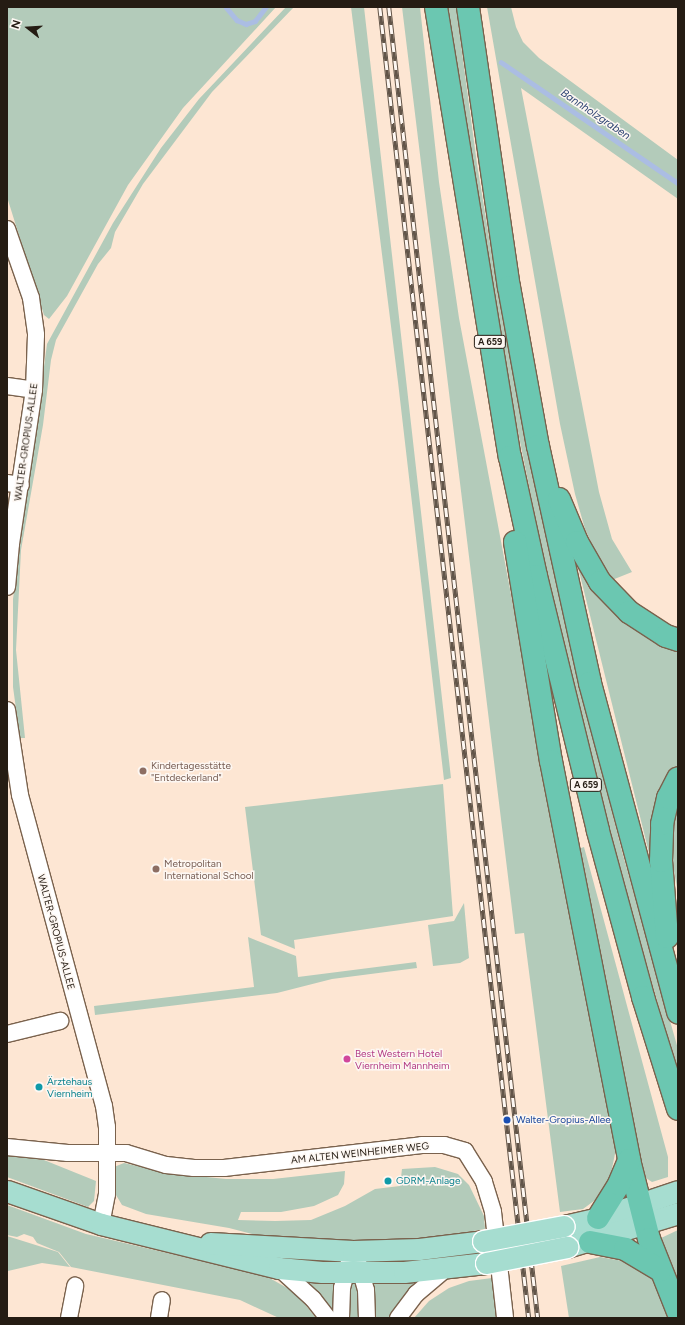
<!DOCTYPE html>
<meta charset="utf-8">
<style>
body{margin:0}
#map{position:relative;width:685px;height:1325px;overflow:hidden;background:#fde6d3;font-family:Figtree,sans-serif}
div>[style]{position:absolute}
[style*='--x']{left:calc(var(--x)*1px);top:calc(var(--y)*1px);width:calc(var(--w)*1px);rotate:calc(var(--a)*1deg)}
.green>*{inset:0;background:#b3cbba}
.stream>*{height:4.5px;margin:-2.25px;padding:0 2.25px;transform-origin:2.25px;border-radius:2.25px;background:#abbde3}
.roads{filter:drop-shadow(1px 0 #7a624d) drop-shadow(-1px 0 #7a624d) drop-shadow(0 1px #7a624d) drop-shadow(0 -1px #7a624d)}
.minor>*{height:16px;margin:-8px;padding:0 8px;transform-origin:8px;border-radius:8px;background:#fff}
.major>*{height:21px;margin:-10.5px;padding:0 10.5px;transform-origin:10.5px;border-radius:10.5px;background:#a6ddd0}
.highway>*{height:22px;margin:-11px;padding:0 11px;transform-origin:11px;border-radius:11px;background:#6bc7b1}
.rail>*{height:4.5px;margin-top:-2.25px;transform-origin:0;background:repeating-linear-gradient(90deg,#fdf7f2 0 9px,#625549 0 18px);box-sizing:border-box;border-block:1px solid #625549}
.bridges{filter:drop-shadow(1px 0 #fff) drop-shadow(-1px 0 #fff) drop-shadow(0 1px #fff) drop-shadow(0 -1px #fff)}
.major-bridge>*{height:21px;margin:-10.5px;padding:0 10.5px;transform-origin:10.5px;border-radius:10.5px;background:#a6ddd0}
.dots>*{width:11px;height:11px;translate:-50% -50%;box-sizing:border-box;border:2px solid #fdf7f2;border-radius:50%}
span{translate:-50% -50%;white-space:nowrap;text-align:center;line-height:1.15;-webkit-text-stroke:3px #fdf7f2;paint-order:stroke}
.shield-label span{padding:1px 3px;background:#fdf7f2;border:1px solid;border-radius:3px;-webkit-text-stroke-width:0}
.shield-label{font-size:9px;color:#251c13;font-weight:700}
.street-label{font-size:10px;color:#251c13}
.education-label{font-size:10px;color:#785e54}
.left{translate:0 -50%;text-align:left}
.hotel-label{font-size:10px;color:#b23c85}
.culture-label{font-size:10px;color:#0d838f}
.transit-label{font-size:10px;color:#164399}
.water-label{font-size:11px;color:#2d4373;font-style:italic}
.frame{position:absolute;inset:0;border:8px solid #251c13;pointer-events:none}
.north{position:absolute;left:8px;top:8px;width:40px;height:40px;-webkit-text-stroke:3px #fdf7f2;paint-order:stroke;rotate:287deg;font-size:11px;font-weight:700;line-height:16px;text-align:center;color:#251c13}
.north::after{content:'';display:block;margin:auto;width:14px;height:18px;background:#251c13;clip-path:polygon(50% 0,100% 100%,50% 72%,0 100%)}
</style>
<div id="map">
<div class="green">
<i style="clip-path:polygon(7px 7px,276px 7px,183px 108px,128px 185px,67px 296px,49px 319px,44px 315px,7px 197px)"></i>
<i style="clip-path:polygon(286px 7px,294px 7px,212px 92px,143px 184px,115px 232px,111px 248px,98px 264px,56px 340px,51px 360px,43px 425px,21px 550px,16px 650px,25px 738px,20px 738px,13px 687px,13px 599px,47px 344px,113px 223px,161px 148px,199px 99px)"></i>
<i style="clip-path:polygon(351px 7px,364px 7px,451px 778px,444px 780px,398px 382px)"></i>
<i style="clip-path:polygon(402px 7px,420px 7px,439px 182px,459px 318px,560px 855px,584px 847px,668px 1157px,668px 1177px,652px 1182px,646px 1178px,635px 1141px,616px 1149px,609px 1183px,598px 1198px,583px 1209px,560px 1212px,524px 933px,515px 934px)"></i>
<i style="clip-path:polygon(448px 7px,456px 7px,477px 164px,503px 322px,538px 495px,583px 698px,623px 855px,678px 1049px,678px 1074px,616px 857px,552px 600px,496px 323px)"></i>
<i style="clip-path:polygon(487px 7px,511px 7px,516px 27px,523px 42px,539px 58px,678px 160px,678px 199px,521px 88px,599px 492px,612px 539px,632px 572px,612px 580px,597px 556px,585px 529px,575px 494px,560px 424px)"></i>
<i style="clip-path:polygon(575px 555px,678px 650px,678px 764px,664px 784px,654px 873px)"></i>
<i style="clip-path:polygon(443px 784px,453px 916px,294px 940px,295px 949px,261px 935px,245px 807px)"></i>
<i style="clip-path:polygon(678px 799px,678px 892px,672px 861px,671px 827px)"></i>
<i style="clip-path:polygon(464px 903px,469px 958px,460px 963px,433px 966px,428px 925px,454px 921px)"></i>
<i style="clip-path:polygon(248px 937px,296px 956px,298px 977px,416px 962px,417px 968px,332px 979px,277px 993px,95px 1015px,94px 1006px,254px 987px)"></i>
<i style="clip-path:polygon(7px 1155px,44px 1160px,96px 1181px,94px 1201px,88px 1207px,7px 1177px)"></i>
<i style="clip-path:polygon(124px 1163px,167px 1173px,226px 1179px,273px 1179px,345px 1171px,344px 1184px,338px 1195px,314px 1206px,281px 1212px,241px 1212px,238px 1220px,275px 1221px,311px 1220px,345px 1206px,375px 1189px,400px 1186px,402px 1169px,435px 1167px,458px 1174px,469px 1185px,484px 1216px,485px 1229px,439px 1237px,340px 1243px,276px 1240px,229px 1228px,146px 1214px,122px 1205px,113px 1190px,114px 1167px)"></i>
<i style="clip-path:polygon(7px 1205px,86px 1234px,266px 1276px,296px 1293px,316px 1318px,279px 1318px,240px 1300px,71px 1267px,59px 1252px,37px 1243px,33px 1237px,24px 1234px,17px 1237px,7px 1235px)"></i>
<i style="clip-path:polygon(678px 1230px,678px 1290px,659px 1239px)"></i>
<i style="clip-path:polygon(7px 1236px,58px 1252px,70px 1267px,42px 1263px,8px 1271px)"></i>
<i style="clip-path:polygon(600px 1257px,623px 1261px,652px 1276px,673px 1318px,569px 1318px,561px 1266px)"></i>
<i style="clip-path:polygon(492px 1278px,497px 1318px,414px 1318px,429px 1301px,449px 1288px,469px 1281px)"></i>
<i style="clip-path:polygon(307px 1280px,333px 1283px,333px 1316px,305px 1282px)"></i>
<i style="clip-path:polygon(422px 1281px,390px 1318px,372px 1318px,372px 1283px)"></i>
<i style="clip-path:polygon(352px 1282px,358px 1282px,359px 1318px,349px 1318px,349px 1287px)"></i>
</div>
<div class="stream">
<i style="--x:226;--y:7;--w:17;--a:50"></i>
<i style="--x:237;--y:20;--w:10;--a:24"></i>
<i style="--x:246;--y:24;--w:9;--a:-18"></i>
<i style="--x:255;--y:21;--w:18;--a:-52"></i>
<i style="--x:501;--y:62;--w:214;--a:34.4"></i>
</div>
<div class="roads">
<div class="minor">
<i style="--x:7;--y:229;--w:73;--a:70.8"></i>
<i style="--x:31;--y:298;--w:37;--a:82"></i>
<i style="--x:36;--y:335;--w:55;--a:92.1"></i>
<i style="--x:34;--y:390;--w:156;--a:98.5"></i>
<i style="--x:11;--y:544;--w:43;--a:95.3"></i>
<i style="--x:7;--y:386;--w:27;--a:8"></i>
<i style="--x:7;--y:483;--w:14;--a:8"></i>
<i style="--x:7;--y:710;--w:86;--a:81.3"></i>
<i style="--x:20;--y:795;--w:322;--a:74.9"></i>
<i style="--x:104;--y:1106;--w:21;--a:82"></i>
<i style="--x:107;--y:1127;--w:67;--a:90"></i>
<i style="--x:107;--y:1194;--w:31;--a:101"></i>
<i style="--x:7;--y:1034;--w:55;--a:-13.8"></i>
<i style="--x:7;--y:1147;--w:61;--a:5.6"></i>
<i style="--x:68;--y:1153;--w:58;--a:0"></i>
<i style="--x:126;--y:1153;--w:42;--a:16.7"></i>
<i style="--x:166;--y:1165;--w:28;--a:6"></i>
<i style="--x:194;--y:1168;--w:30;--a:0"></i>
<i style="--x:224;--y:1168;--w:199;--a:-6.6"></i>
<i style="--x:422;--y:1145;--w:22;--a:0"></i>
<i style="--x:444;--y:1145;--w:22;--a:16"></i>
<i style="--x:465;--y:1151;--w:36;--a:58"></i>
<i style="--x:484;--y:1182;--w:31;--a:73"></i>
<i style="--x:493;--y:1212;--w:107;--a:83.5"></i>
<i style="--x:358;--y:1262;--w:29;--a:74"></i>
<i style="--x:366;--y:1290;--w:28;--a:88"></i>
<i style="--x:279;--y:1268;--w:46;--a:42.4"></i>
<i style="--x:313;--y:1299;--w:24;--a:52"></i>
<i style="--x:69;--y:1318;--w:33;--a:-79"></i>
<i style="--x:159;--y:1318;--w:18;--a:-81"></i>
<i style="--x:341;--y:1318;--w:30;--a:-88"></i>
<i style="--x:342;--y:1288;--w:27;--a:-75"></i>
<i style="--x:398;--y:1318;--w:30;--a:-53"></i>
<i style="--x:416;--y:1294;--w:39;--a:-40"></i>
</div>
<div class="major">
<i style="--x:7;--y:1191;--w:100;--a:19.3"></i>
<i style="--x:101;--y:1224;--w:183;--a:13.9"></i>
<i style="--x:279;--y:1268;--w:43;--a:5.3"></i>
<i style="--x:322;--y:1272;--w:82;--a:0"></i>
<i style="--x:404;--y:1272;--w:82;--a:-6.3"></i>
<i style="--x:564;--y:1226;--w:35;--a:-13"></i>
<i style="--x:598;--y:1218;--w:84;--a:-18.6"></i>
<i style="--x:210;--y:1243;--w:143;--a:3.2"></i>
<i style="--x:353;--y:1251;--w:66;--a:-1.7"></i>
<i style="--x:419;--y:1249;--w:64;--a:-7.1"></i>
<i style="--x:567;--y:1247;--w:116;--a:-17"></i>
</div>
<div class="highway">
<i style="--x:436;--y:7;--w:456;--a:80.7"></i>
<i style="--x:510;--y:457;--w:122;--a:77.7"></i>
<i style="--x:536;--y:576;--w:262;--a:76.3"></i>
<i style="--x:598;--y:831;--w:172;--a:74.8"></i>
<i style="--x:643;--y:997;--w:117;--a:72.6"></i>
<i style="--x:468;--y:7;--w:283;--a:81.7"></i>
<i style="--x:509;--y:287;--w:162;--a:79.7"></i>
<i style="--x:538;--y:446;--w:243;--a:77.6"></i>
<i style="--x:590;--y:683;--w:341;--a:75"></i>
<i style="--x:559;--y:499;--w:47;--a:67.3"></i>
<i style="--x:577;--y:542;--w:46;--a:60.1"></i>
<i style="--x:600;--y:582;--w:42;--a:46"></i>
<i style="--x:629;--y:612;--w:44;--a:33"></i>
<i style="--x:666;--y:636;--w:13;--a:18"></i>
<i style="--x:515;--y:542;--w:222;--a:80.7"></i>
<i style="--x:551;--y:761;--w:407;--a:78.9"></i>
<i style="--x:629;--y:1160;--w:81;--a:75.8"></i>
<i style="--x:649;--y:1239;--w:79;--a:68.3"></i>
<i style="--x:667;--y:937;--w:76;--a:-94.5"></i>
<i style="--x:661;--y:861;--w:37;--a:-88"></i>
<i style="--x:662;--y:824;--w:27;--a:-77"></i>
<i style="--x:668;--y:798;--w:22;--a:-63"></i>
<i style="--x:598;--y:1218;--w:40;--a:-58"></i>
<i style="--x:619;--y:1184;--w:26;--a:-67"></i>
<i style="--x:590;--y:1242;--w:36;--a:11"></i>
<i style="--x:625;--y:1249;--w:41;--a:31"></i>
</div>
</div>
<div class="rail">
<i style="--x:380;--y:7;--w:1319;--a:83.52"></i>
<i style="--x:389;--y:7;--w:1319;--a:83.52"></i>
</div>
<div class="bridges">
<div class="major-bridge">
<i style="--x:483;--y:1241;--w:82;--a:-10.5"></i>
<i style="--x:486;--y:1263;--w:83;--a:-11.2"></i>
</div>
</div>
<div class="dots">
<i style="left:143px;top:771px;background:#8d6e63"></i>
<i style="left:156px;top:869px;background:#8d6e63"></i>
<i style="left:347px;top:1059px;background:#d1479c"></i>
<i style="left:39px;top:1087px;background:#0f9aa8"></i>
<i style="left:507px;top:1120px;background:#1a4fb4"></i>
<i style="left:388px;top:1181px;background:#0f9aa8"></i>
</div>
<div class="shield-label">
<span style="left:490px;top:342px">A 659</span>
<span style="left:586px;top:785px">A 659</span>
</div>
<div class="street-label">
<span style="left:26px;top:442px;rotate:-82deg">WALTER-GROPIUS-ALLEE</span>
<span style="left:56px;top:932px;rotate:75deg">WALTER-GROPIUS-ALLEE</span>
<span style="left:360px;top:1153px;rotate:-6deg">AM ALTEN WEINHEIMER WEG</span>
</div>
<div class="education-label">
<span class="left" style="left:151px;top:771px">Kindertagesstätte<br>"Entdeckerland"</span>
<span class="left" style="left:164px;top:869px">Metropolitan<br>International School</span>
</div>
<div class="hotel-label">
<span class="left" style="left:355px;top:1059px">Best Western Hotel<br>Viernheim Mannheim</span>
</div>
<div class="culture-label">
<span class="left" style="left:47px;top:1087px">Ärztehaus<br>Viernheim</span>
<span class="left" style="left:396px;top:1181px">GDRM-Anlage</span>
</div>
<div class="transit-label">
<span class="left" style="left:516px;top:1120px">Walter-Gropius-Allee</span>
</div>
<div class="water-label">
<span style="left:595px;top:115px;rotate:34deg">Bannholzgraben</span>
</div>
<div class="frame"></div>
<div class="north">N</div>
</div>
